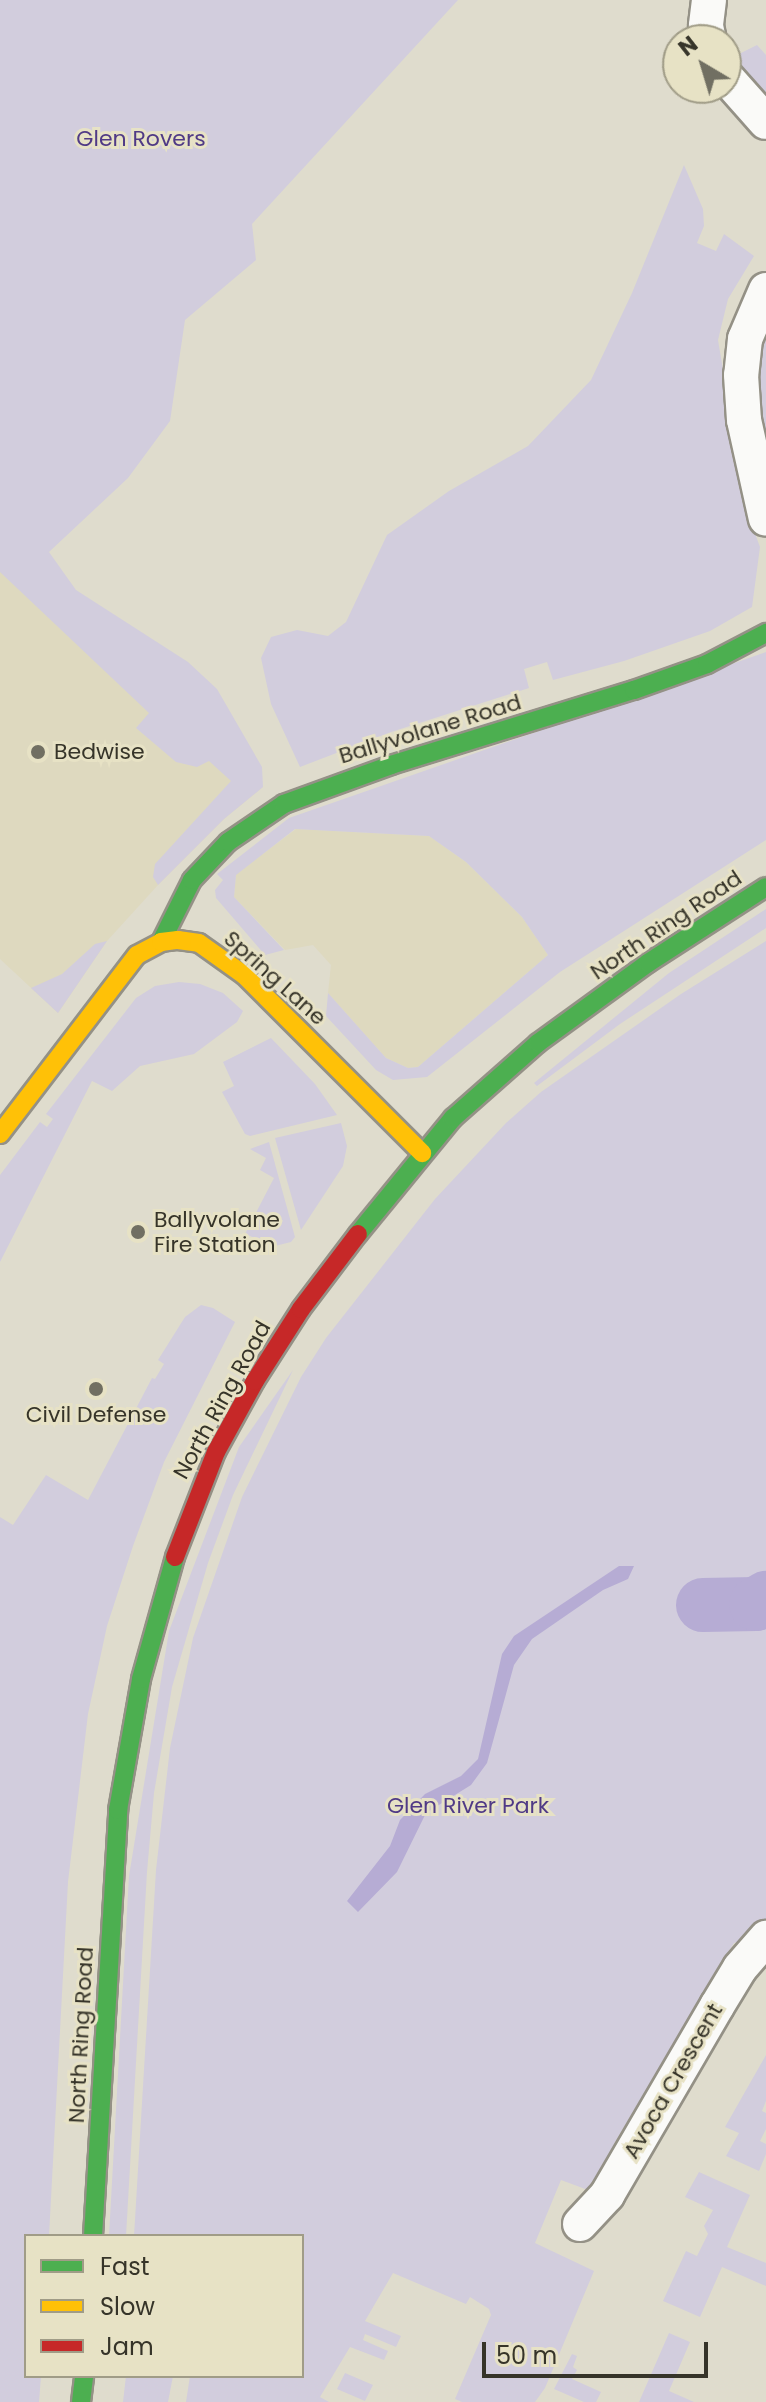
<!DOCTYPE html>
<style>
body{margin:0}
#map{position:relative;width:766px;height:2402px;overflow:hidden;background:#dfdccd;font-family:Poppins,sans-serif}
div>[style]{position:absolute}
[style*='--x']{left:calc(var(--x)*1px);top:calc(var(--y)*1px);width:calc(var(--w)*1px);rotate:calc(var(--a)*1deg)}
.built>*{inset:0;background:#ded9bf}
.green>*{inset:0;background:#d2cddd}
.water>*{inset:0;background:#b6acd4}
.river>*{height:54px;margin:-27px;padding:0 27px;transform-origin:27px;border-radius:27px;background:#b6acd4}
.roads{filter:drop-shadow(2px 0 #949186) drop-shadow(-2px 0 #949186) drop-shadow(0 2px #949186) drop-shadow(0 -2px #949186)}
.street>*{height:34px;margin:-17px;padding:0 17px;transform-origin:17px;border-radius:17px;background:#fafaf8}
.fast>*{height:18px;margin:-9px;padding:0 9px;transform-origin:9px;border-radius:9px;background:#4caf50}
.slow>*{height:18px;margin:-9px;padding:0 9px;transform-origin:9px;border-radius:9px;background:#ffc107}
.jam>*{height:18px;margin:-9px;padding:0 9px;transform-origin:9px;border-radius:9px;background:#c62828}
.dots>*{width:22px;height:22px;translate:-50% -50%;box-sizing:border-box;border:4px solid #e7e2c5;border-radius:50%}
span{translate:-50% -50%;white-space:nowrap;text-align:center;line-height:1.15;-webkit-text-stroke:6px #e7e2c5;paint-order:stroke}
.park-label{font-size:22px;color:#503a86}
.street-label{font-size:22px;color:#363429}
.poi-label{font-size:22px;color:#363429}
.left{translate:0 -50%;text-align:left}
.legend{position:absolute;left:24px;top:2234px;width:280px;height:144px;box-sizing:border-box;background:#e7e2c5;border:2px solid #a09c87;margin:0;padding:10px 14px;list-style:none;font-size:24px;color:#363429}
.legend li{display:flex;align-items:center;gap:16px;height:40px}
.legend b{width:40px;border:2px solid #a09c87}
.north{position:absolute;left:662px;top:24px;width:80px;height:80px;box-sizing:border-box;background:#e7e2c5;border:2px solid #a09c87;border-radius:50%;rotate:322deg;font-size:22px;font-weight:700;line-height:32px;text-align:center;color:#363429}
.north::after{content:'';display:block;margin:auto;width:28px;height:36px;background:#716f62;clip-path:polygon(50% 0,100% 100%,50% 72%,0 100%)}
.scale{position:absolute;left:482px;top:2342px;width:226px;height:36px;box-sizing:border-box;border:4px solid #363429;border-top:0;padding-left:10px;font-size:24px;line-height:28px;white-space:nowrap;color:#363429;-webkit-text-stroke:6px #e7e2c5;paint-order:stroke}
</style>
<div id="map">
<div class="built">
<i style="clip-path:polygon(0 541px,263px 787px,224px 819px,158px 885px,107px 941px,58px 1013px,0 959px)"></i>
<i style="clip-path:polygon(296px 829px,429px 836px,466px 862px,522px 917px,548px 955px,418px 1067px,408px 1068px,386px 1058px,328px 993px,331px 965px,313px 945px,285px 950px,234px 897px,236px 874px)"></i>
</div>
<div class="green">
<i style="clip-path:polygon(0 0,458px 0,252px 224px,256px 260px,185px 320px,170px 421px,128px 478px,49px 552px,76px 590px,188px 662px,217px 689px,262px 767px,263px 787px,224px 819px,158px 885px,153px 877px,155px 864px,231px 781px,209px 761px,197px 767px,176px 762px,136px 728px,149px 713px,0 572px)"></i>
<i style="clip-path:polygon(757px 45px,766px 55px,766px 106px,729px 59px)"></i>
<i style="clip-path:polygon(684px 165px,703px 209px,704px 226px,697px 243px,716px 251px,724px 234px,754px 256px,728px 299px,718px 340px,747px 512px,760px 547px,752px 607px,710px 631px,624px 661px,553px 680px,547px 662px,524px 669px,529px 688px,391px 732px,300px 767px,271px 704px,261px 658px,271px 637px,297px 630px,328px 636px,346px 622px,387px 535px,449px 491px,528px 446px,591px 380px,632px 293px)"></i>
<i style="clip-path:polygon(766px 322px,766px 459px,754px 371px)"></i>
<i style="clip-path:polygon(766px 652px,766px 840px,560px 972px,427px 1077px,393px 1080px,376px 1070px,326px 1016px,328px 993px,386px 1058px,408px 1068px,418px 1067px,548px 955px,522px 917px,466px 862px,429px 836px,295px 829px,236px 875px,234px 897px,284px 950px,265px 955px,216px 898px,215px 890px,223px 880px,217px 874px,289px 818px)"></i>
<i style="clip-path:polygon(766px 909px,766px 928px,620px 1024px,537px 1086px,534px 1083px,669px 973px)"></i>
<i style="clip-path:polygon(107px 941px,58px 1013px,31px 988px,62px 974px,95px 944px)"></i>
<i style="clip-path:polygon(766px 941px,766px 1922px,751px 1938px,734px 1943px,709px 1982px,711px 1995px,653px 2094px,637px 2105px,614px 2144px,618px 2158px,598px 2189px,588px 2190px,561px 2180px,535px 2243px,594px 2271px,545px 2388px,535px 2402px,462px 2402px,455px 2399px,491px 2315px,489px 2309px,470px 2297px,466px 2304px,393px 2273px,365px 2321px,401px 2336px,396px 2347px,365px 2334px,363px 2340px,388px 2351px,384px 2360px,350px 2347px,320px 2397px,329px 2402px,186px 2402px,190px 2376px,302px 2376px,302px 2236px,134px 2236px,156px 1870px,170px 1748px,193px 1638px,242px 1497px,301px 1377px,326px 1338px,435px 1199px,506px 1123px,541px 1092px,681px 994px)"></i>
<i style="clip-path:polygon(179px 982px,200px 984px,223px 993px,243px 1011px,237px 1022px,194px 1054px,140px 1066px,112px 1091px,92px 1081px,0 1262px,0 1175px,40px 1122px,47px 1127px,53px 1119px,46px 1114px,136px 998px,155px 986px)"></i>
<i style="clip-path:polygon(271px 1038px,315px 1084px,337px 1115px,250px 1136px,245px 1134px,222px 1092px,234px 1086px,223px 1062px)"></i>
<i style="clip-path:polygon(341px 1123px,347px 1146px,343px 1166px,301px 1230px,275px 1138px)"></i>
<i style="clip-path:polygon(269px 1142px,295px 1237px,291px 1242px,275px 1246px,245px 1234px,274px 1178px,260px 1170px,266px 1158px,250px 1149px)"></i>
<i style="clip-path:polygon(201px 1305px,213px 1308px,235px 1322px,164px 1462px,133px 1546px,107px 1626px,88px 1714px,68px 1882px,49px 2236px,26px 2236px,26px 2376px,41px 2376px,39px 2402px,0 2402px,0 1517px,13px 1525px,46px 1475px,88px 1500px,152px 1378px,155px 1379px,164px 1364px,158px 1360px,185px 1317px)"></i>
<i style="clip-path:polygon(293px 1370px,233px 1495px,208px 1563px,172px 1687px,154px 1793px,147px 1872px,126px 2236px,109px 2236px,129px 1876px,169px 1631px,239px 1447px)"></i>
<i style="clip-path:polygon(766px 2055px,766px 2101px,762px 2111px,766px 2113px,766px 2129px,760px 2141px,766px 2144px,766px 2154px,759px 2171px,726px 2156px,739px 2133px,725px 2127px)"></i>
<i style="clip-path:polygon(699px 2172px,750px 2195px,727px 2247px,766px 2263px,766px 2286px,722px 2267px,700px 2317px,663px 2301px,686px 2251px,697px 2256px,708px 2234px,704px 2226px,713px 2210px,685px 2197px)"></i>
<i style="clip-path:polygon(669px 2333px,690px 2342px,669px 2391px,694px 2402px,639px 2402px)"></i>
<i style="clip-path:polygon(572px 2354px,577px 2356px,573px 2367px,577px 2370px,572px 2379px,601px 2392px,596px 2402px,584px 2402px,554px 2389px)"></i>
<i style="clip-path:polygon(345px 2373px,373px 2385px,365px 2401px,337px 2389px)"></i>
<i style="clip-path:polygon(126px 2376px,173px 2376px,168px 2402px,123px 2402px)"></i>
</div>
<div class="water">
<i style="clip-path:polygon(619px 1566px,634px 1566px,628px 1579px,603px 1590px,532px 1639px,514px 1665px,487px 1763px,471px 1785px,426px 1813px,397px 1872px,358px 1912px,347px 1901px,390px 1846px,400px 1820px,425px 1794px,461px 1776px,478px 1759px,502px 1654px,514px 1636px)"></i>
</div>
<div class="river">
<i style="--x:703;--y:1605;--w:53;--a:-1.1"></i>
<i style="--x:756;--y:1604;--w:12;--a:-31"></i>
</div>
<div class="roads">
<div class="street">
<i style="--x:709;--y:0;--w:26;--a:97"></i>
<i style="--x:706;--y:26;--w:14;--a:78"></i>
<i style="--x:726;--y:77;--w:60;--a:48.4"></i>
<i style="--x:766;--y:290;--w:53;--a:113.2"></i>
<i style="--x:745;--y:339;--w:36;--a:96"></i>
<i style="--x:741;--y:375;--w:45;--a:86.2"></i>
<i style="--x:744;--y:420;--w:101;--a:77.5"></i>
<i style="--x:580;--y:2224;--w:40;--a:-47"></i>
<i style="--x:607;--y:2195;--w:219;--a:-59.8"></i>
<i style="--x:717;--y:2006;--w:44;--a:-58.8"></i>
<i style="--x:740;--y:1968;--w:40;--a:-49"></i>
</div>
<div class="fast">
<i style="--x:161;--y:942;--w:69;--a:-63.4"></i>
<i style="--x:192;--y:880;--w:52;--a:-46.5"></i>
<i style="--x:228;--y:842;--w:68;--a:-34.2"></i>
<i style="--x:284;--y:804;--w:114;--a:-20"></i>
<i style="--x:391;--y:765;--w:254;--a:-17.2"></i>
<i style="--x:634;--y:690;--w:77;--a:-19.6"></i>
<i style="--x:707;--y:664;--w:67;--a:-27.7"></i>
<i style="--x:358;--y:1234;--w:150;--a:-50.7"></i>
<i style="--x:453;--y:1118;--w:113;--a:-41.4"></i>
<i style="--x:538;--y:1043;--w:136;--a:-36"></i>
<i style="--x:648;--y:963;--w:140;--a:-32.8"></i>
<i style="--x:93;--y:2236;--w:427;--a:-86.6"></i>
<i style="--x:118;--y:1810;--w:133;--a:-80"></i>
<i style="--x:141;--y:1679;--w:127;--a:-74.4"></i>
<i style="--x:81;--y:2402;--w:26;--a:-83"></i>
</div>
<div class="slow">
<i style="--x:0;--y:1134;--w:225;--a:-52.6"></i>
<i style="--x:137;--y:955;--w:27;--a:-28"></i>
<i style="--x:161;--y:942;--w:17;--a:-7"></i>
<i style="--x:178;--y:940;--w:21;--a:8"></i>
<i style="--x:199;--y:943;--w:55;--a:35.4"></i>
<i style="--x:244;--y:975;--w:252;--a:45"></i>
</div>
<div class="jam">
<i style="--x:175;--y:1557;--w:113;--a:-68.7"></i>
<i style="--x:216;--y:1452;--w:81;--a:-61.2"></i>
<i style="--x:255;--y:1381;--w:85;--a:-57.4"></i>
<i style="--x:301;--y:1309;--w:94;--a:-52.8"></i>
</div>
</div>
<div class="dots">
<i style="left:38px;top:752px;background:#716f62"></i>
<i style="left:138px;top:1232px;background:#716f62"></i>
<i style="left:96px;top:1389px;background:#716f62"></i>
</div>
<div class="park-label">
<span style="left:141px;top:139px">Glen Rovers</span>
<span style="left:468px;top:1806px">Glen River Park</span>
</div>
<div class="street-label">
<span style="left:430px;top:729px;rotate:-17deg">Ballyvolane Road</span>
<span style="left:666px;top:925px;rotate:-34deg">North Ring Road</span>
<span style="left:275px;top:978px;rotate:42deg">Spring Lane</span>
<span style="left:222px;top:1400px;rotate:-61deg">North Ring Road</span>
<span style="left:81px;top:2035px;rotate:-87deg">North Ring Road</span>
<span style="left:673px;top:2081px;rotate:-60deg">Avoca Crescent</span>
</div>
<div class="poi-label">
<span class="left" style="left:54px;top:752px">Bedwise</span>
<span class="left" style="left:154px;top:1232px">Ballyvolane<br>Fire Station</span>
<span style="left:96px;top:1415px">Civil Defense</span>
</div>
<ul class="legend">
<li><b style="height:10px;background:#4caf50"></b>Fast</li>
<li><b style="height:10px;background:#ffc107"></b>Slow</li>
<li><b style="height:10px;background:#c62828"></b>Jam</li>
</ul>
<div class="north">N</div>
<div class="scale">50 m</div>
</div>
